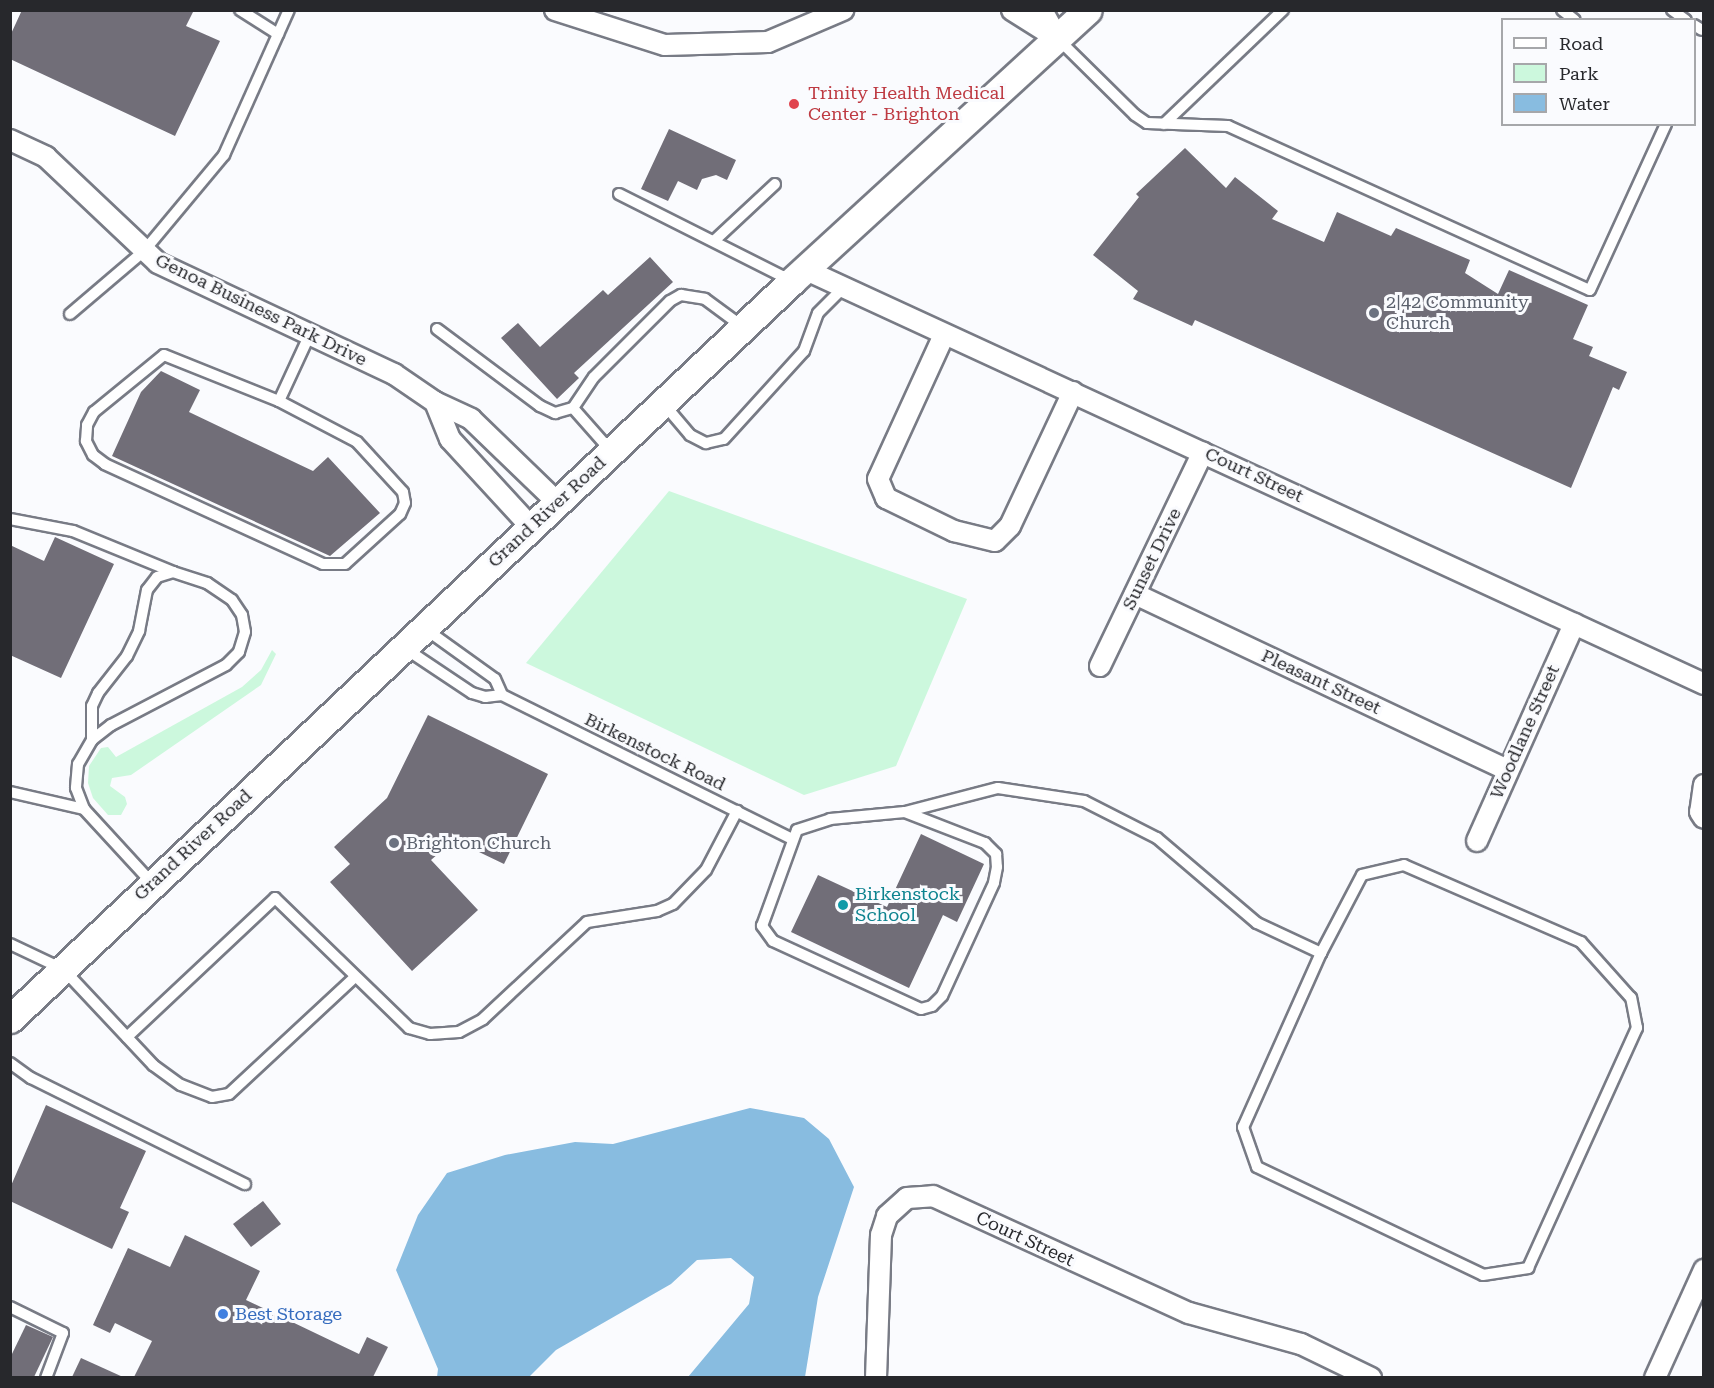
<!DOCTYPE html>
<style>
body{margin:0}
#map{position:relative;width:1714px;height:1388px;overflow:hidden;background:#fafbfe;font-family:"Roboto Serif",serif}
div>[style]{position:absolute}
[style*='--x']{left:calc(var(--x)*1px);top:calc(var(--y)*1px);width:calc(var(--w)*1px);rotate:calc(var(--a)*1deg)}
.green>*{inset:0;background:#ccf8dd}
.water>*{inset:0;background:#88bce0}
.building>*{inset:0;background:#716e78}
.roads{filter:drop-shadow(2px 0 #787b85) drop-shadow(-2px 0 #787b85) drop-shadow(0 2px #787b85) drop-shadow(0 -2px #787b85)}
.lane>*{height:10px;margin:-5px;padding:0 5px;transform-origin:5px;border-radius:5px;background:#fff}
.street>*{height:20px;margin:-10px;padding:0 10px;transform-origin:10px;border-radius:10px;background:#fff}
.secondary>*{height:27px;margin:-13.5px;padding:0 13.5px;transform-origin:13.5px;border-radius:13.5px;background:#fff}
.dots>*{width:16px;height:16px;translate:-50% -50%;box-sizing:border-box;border:3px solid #fafbfe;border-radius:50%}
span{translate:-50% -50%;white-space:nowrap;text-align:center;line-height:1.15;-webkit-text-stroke:6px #fafbfe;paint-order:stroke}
.health-label{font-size:18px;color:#be3a42}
.left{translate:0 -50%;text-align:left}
.worship-label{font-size:18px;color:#5b616d}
.street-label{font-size:18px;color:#27282c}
.culture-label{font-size:18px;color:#0d838f}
.shop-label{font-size:18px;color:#366cbe}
.frame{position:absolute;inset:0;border:12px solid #27282c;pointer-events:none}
.legend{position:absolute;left:1501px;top:18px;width:195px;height:108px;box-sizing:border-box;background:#fafbfe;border:2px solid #a6a7aa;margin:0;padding:8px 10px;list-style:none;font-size:18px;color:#27282c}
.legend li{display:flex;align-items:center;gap:12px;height:30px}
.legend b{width:30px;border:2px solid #a6a7aa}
</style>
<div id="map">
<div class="green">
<i style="clip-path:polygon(669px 491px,967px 599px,896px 766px,804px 795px,526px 663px)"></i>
<i style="clip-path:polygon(272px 650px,276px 654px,261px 685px,131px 775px,112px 778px,110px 786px,125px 797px,127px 804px,121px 815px,108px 815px,93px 798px,88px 783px,89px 766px,101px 748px,108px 747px,116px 757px,242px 687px,261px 670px)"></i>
</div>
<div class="water">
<i style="clip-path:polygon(750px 1108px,804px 1118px,829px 1139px,854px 1187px,818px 1297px,805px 1377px,688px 1377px,749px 1304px,754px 1277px,731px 1258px,697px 1260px,671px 1284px,556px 1350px,529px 1377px,437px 1377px,438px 1369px,396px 1270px,418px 1215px,447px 1173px,505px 1155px,575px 1142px,613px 1144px)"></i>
</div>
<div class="building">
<i style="clip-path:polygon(22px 10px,194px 10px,186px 26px,220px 41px,175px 136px,10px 59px,10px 36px)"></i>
<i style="clip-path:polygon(669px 129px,736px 160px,727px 180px,716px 175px,702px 179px,697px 190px,678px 181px,668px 201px,641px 189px)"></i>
<i style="clip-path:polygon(1185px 148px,1226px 188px,1235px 177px,1278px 211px,1272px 219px,1324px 242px,1337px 212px,1391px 236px,1396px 228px,1470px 260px,1465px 273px,1498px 294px,1509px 270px,1588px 305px,1573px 339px,1593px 347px,1589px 356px,1627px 372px,1619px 390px,1613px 387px,1571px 488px,1195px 320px,1192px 326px,1133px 299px,1138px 291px,1093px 255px,1139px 197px,1136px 194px)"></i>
<i style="clip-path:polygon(650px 257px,673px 282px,574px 373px,579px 378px,557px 399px,501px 338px,518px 323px,540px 347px,603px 290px,608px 295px)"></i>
<i style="clip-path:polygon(161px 371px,200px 390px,189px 412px,313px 471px,328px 457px,380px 513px,330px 556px,112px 456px,141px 392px)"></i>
<i style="clip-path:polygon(55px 537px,114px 564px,61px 678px,10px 655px,10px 545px,44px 561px)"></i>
<i style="clip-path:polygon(428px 715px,548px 774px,504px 864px,454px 840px,431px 860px,478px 910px,412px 971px,330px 882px,350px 864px,334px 847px,387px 798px)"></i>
<i style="clip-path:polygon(921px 834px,984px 864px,957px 922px,943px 915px,909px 988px,791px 932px,818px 875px,887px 907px)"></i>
<i style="clip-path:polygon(46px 1105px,146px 1151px,120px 1208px,129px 1212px,112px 1249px,10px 1201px,10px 1188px)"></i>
<i style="clip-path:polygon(263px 1201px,281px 1224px,251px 1247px,233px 1224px)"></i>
<i style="clip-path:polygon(185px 1235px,260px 1271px,246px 1300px,359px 1354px,367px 1337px,388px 1347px,373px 1377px,134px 1377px,152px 1341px,115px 1323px,110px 1333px,93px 1325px,128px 1248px,170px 1267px)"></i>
<i style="clip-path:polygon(26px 1325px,53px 1337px,34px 1377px,10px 1377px,10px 1358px)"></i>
<i style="clip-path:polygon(81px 1358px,123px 1377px,72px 1377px)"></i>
</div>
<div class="roads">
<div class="lane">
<i style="--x:240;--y:10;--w:45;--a:32.3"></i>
<i style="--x:1562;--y:10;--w:16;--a:38"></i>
<i style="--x:1672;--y:10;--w:17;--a:36"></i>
<i style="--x:1694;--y:25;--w:9;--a:32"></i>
<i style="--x:1058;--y:39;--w:108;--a:44.6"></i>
<i style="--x:1135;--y:115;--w:14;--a:34"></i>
<i style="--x:1147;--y:123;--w:81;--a:2.1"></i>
<i style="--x:1228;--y:126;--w:397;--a:24.4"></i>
<i style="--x:1590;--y:290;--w:183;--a:-65.4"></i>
<i style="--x:1164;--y:124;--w:165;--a:-43.8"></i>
<i style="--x:619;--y:194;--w:194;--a:26.7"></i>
<i style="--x:715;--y:240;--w:82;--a:-43"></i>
<i style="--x:70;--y:314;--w:97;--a:-40.4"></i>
<i style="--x:144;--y:251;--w:125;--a:-50.2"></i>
<i style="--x:224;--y:155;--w:159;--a:-65.9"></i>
<i style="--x:437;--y:329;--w:129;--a:36.8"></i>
<i style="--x:540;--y:406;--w:17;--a:25"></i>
<i style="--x:555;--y:413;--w:19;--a:-16"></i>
<i style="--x:279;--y:401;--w:88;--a:27.7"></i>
<i style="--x:357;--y:442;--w:68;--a:47.4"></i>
<i style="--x:403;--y:492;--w:11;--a:80"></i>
<i style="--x:405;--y:503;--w:12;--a:114"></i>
<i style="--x:400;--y:514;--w:74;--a:137.7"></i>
<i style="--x:345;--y:564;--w:22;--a:180"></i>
<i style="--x:323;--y:564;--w:240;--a:-155.4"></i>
<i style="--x:105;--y:464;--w:15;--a:-143"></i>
<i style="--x:93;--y:455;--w:16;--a:-117"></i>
<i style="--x:86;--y:441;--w:16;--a:-86"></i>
<i style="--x:87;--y:425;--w:15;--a:-62"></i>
<i style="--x:94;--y:412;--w:90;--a:-39.2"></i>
<i style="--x:164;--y:355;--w:124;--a:21.8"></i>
<i style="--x:279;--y:401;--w:74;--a:-65.2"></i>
<i style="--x:663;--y:403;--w:42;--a:49.8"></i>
<i style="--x:690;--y:435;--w:18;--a:27"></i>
<i style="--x:706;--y:443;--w:18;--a:-13"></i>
<i style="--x:724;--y:439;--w:119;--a:-47.7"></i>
<i style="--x:804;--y:351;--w:40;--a:-69.8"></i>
<i style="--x:818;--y:313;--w:35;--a:-45"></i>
<i style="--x:611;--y:451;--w:57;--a:-131.5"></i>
<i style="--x:573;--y:408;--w:37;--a:-56"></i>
<i style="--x:594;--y:377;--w:107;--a:-45"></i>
<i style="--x:670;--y:301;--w:13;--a:-29"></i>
<i style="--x:681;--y:295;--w:24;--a:9"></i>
<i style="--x:705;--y:299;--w:47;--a:36.4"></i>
<i style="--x:10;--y:519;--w:64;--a:10.8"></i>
<i style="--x:73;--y:531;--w:108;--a:22.3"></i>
<i style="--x:424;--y:628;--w:87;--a:35.7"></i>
<i style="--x:495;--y:679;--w:17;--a:66"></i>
<i style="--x:403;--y:647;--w:83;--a:33.7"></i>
<i style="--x:472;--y:693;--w:14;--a:17"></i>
<i style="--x:485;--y:697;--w:17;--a:-7"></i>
<i style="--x:502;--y:695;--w:324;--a:26.4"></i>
<i style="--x:92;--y:740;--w:34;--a:-90"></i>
<i style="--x:92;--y:706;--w:14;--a:-65"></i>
<i style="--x:98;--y:693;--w:47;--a:-51.9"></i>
<i style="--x:127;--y:656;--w:28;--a:-64"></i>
<i style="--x:139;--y:631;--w:42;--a:-79"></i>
<i style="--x:147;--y:590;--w:16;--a:-52"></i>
<i style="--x:157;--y:577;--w:17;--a:-17"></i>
<i style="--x:173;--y:572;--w:36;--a:18"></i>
<i style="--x:207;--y:583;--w:30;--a:34"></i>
<i style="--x:232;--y:600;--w:18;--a:56"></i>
<i style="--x:242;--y:615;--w:17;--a:80"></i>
<i style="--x:245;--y:632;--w:21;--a:107"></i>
<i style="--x:239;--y:652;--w:18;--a:135"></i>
<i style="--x:226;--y:665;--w:130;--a:152.4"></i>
<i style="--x:111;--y:725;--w:24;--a:142"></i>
<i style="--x:92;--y:740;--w:28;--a:120"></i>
<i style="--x:78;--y:764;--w:24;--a:95"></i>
<i style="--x:76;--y:788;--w:22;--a:69"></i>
<i style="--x:84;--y:809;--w:100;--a:47.4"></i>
<i style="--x:10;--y:792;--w:76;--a:12.9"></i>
<i style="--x:905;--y:812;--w:96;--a:-14.5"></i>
<i style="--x:998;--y:788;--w:87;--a:8.6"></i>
<i style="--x:1084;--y:801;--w:82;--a:26.9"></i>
<i style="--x:1157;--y:838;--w:131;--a:40.4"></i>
<i style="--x:1257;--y:923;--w:71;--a:25.1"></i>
<i style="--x:1321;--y:953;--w:191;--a:114.1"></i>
<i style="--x:1243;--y:1127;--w:42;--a:70.7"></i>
<i style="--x:1257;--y:1167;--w:250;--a:25.5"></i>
<i style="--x:1483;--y:1275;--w:46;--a:-8.8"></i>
<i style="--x:1528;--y:1268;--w:264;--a:-65.6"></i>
<i style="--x:1637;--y:1028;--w:31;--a:-101"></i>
<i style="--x:1631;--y:998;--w:75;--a:-131.8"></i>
<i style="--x:1581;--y:942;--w:193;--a:-156.5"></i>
<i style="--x:1404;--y:865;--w:43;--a:166.6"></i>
<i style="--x:1362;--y:875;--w:88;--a:117.7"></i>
<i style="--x:905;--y:812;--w:86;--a:21.2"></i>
<i style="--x:985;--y:843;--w:16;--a:45"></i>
<i style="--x:996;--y:854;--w:13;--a:86"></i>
<i style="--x:997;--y:867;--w:16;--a:101"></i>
<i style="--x:994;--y:883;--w:124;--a:114.7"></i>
<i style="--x:942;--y:996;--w:14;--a:135"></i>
<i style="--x:932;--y:1006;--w:11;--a:165"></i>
<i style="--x:921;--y:1009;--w:163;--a:-155.3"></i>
<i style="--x:773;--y:941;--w:19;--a:-126"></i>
<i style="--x:762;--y:926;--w:102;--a:-70"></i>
<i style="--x:797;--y:830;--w:35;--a:-18"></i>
<i style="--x:830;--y:819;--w:75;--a:-5.3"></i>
<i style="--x:10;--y:944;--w:59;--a:25.3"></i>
<i style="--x:63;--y:969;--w:132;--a:46.8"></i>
<i style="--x:153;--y:1065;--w:34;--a:36"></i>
<i style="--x:181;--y:1085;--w:33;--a:21"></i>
<i style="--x:212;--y:1097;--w:17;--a:-10"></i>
<i style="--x:229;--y:1094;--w:171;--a:-42.9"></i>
<i style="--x:127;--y:1037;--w:203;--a:-43.2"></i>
<i style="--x:275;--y:898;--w:187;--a:44.1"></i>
<i style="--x:409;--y:1028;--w:22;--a:16"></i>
<i style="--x:430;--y:1034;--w:29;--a:-4"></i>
<i style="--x:459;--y:1032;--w:27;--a:-28"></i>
<i style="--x:483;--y:1019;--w:142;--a:-43"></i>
<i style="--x:587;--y:922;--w:71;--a:-8.9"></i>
<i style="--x:657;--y:911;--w:17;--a:-24"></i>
<i style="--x:673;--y:904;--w:47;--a:-45.9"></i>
<i style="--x:706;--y:870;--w:67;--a:-62.3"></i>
<i style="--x:10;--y:1063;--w:26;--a:36"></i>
<i style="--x:31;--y:1078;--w:239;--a:26.4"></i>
<i style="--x:10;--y:1307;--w:59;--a:26.1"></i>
<i style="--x:63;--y:1333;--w:48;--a:110.7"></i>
</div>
<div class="street">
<i style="--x:555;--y:10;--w:115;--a:17.7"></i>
<i style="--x:665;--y:45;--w:103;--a:-1.7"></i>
<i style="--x:768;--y:42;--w:82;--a:-23.1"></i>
<i style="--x:1012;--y:10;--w:54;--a:32.2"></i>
<i style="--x:1058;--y:39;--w:33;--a:-119"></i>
<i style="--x:10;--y:140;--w:40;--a:25"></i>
<i style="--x:46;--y:157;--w:154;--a:43.4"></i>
<i style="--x:158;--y:263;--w:261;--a:25.2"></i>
<i style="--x:394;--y:374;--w:50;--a:34.3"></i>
<i style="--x:435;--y:402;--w:40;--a:25"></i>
<i style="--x:471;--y:419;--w:120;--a:44"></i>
<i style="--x:804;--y:269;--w:991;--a:24.75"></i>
<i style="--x:944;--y:335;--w:158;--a:114.6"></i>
<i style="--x:878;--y:479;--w:21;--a:67"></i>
<i style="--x:886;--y:498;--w:76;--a:25.9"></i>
<i style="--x:954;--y:531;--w:42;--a:13.7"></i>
<i style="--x:995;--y:541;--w:21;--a:-45"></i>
<i style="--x:1010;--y:526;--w:148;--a:-64.8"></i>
<i style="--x:435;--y:402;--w:40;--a:68"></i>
<i style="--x:450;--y:439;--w:120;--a:47.4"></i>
<i style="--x:1135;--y:594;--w:412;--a:25.3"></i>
<i style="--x:1100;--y:666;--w:237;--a:-64.3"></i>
<i style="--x:1704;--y:785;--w:27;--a:98"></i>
<i style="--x:1700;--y:812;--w:7;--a:56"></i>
<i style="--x:1477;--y:841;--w:238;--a:-65.9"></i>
<i style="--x:876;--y:1378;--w:143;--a:-88"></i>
<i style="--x:881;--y:1235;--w:20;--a:-72"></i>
<i style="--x:887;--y:1216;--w:27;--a:-42"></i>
<i style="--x:907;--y:1198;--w:26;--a:-4"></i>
<i style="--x:933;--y:1196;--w:281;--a:24.6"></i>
<i style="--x:1189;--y:1313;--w:116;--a:15.5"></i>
<i style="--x:1301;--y:1344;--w:78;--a:25.9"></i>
<i style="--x:1655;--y:1378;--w:119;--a:-65.6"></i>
</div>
<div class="secondary">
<i style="--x:10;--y:1019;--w:1075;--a:-43.34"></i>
<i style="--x:792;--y:281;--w:401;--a:-42.5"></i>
</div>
</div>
<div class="dots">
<i style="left:794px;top:104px;background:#e0444e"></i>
<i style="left:1374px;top:313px;background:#6b7280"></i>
<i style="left:394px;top:843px;background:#6b7280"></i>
<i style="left:843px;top:905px;background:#0f9aa8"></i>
<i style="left:223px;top:1314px;background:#3f7fe0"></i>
</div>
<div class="health-label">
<span class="left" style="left:808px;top:104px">Trinity Health Medical<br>Center - Brighton</span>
</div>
<div class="worship-label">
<span class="left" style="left:1386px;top:313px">2|42 Community<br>Church</span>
<span class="left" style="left:406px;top:843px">Brighton Church</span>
</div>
<div class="street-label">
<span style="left:261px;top:310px;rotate:26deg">Genoa Business Park Drive</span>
<span style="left:1254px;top:475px;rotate:25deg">Court Street</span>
<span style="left:547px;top:512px;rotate:-43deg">Grand River Road</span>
<span style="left:1152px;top:559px;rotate:-64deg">Sunset Drive</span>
<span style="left:1321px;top:682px;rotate:25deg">Pleasant Street</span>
<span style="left:1525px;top:732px;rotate:-66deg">Woodlane Street</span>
<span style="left:655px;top:752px;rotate:26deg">Birkenstock Road</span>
<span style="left:193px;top:845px;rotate:-43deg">Grand River Road</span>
<span style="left:1025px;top:1239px;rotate:25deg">Court Street</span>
</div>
<div class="culture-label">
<span class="left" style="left:855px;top:905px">Birkenstock<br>School</span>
</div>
<div class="shop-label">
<span class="left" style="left:235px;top:1314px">Best Storage</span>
</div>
<div class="frame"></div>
<ul class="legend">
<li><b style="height:8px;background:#fff"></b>Road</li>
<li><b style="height:16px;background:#ccf8dd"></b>Park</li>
<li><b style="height:16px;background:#88bce0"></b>Water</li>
</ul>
</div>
